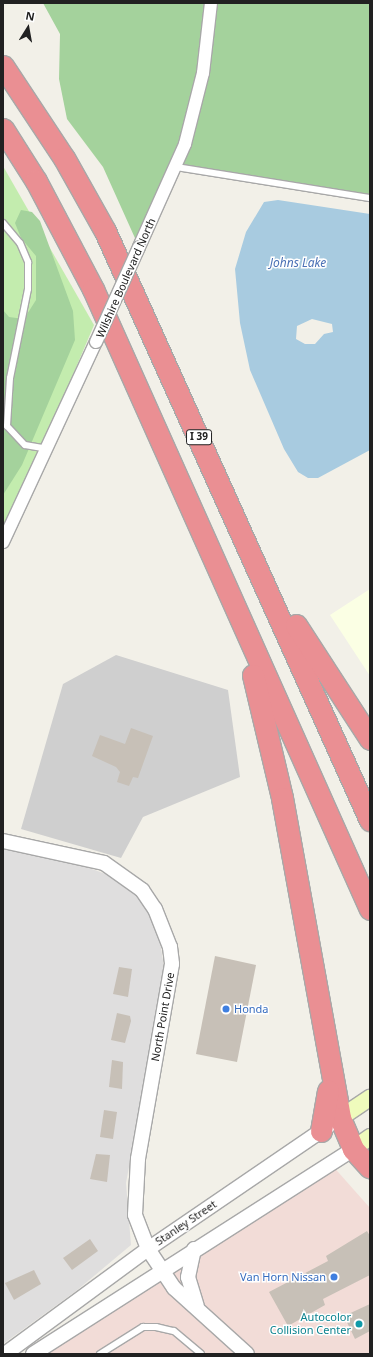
<!DOCTYPE html>
<style>
body{margin:0}
#map{position:relative;width:373px;height:1357px;overflow:hidden;background:#f2f0e8;font-family:"Noto Sans",sans-serif}
div>[style]{position:absolute}
[style*='--x']{left:calc(var(--x)*1px);top:calc(var(--y)*1px);width:calc(var(--w)*1px);rotate:calc(var(--a)*1deg)}
.residential>*{inset:0;background:#dfdede}
.commercial>*{inset:0;background:#f2dcd7}
.education>*{inset:0;background:#fbffe4}
.religious>*{inset:0;background:#cfcfcf}
.grass>*{inset:0;background:#c3ecae}
.forest>*{inset:0;background:#a4d29c}
.water>*{inset:0;background:#a8cbe0}
.building>*{inset:0;background:#c7c0b7}
.roads{filter:drop-shadow(1px 0 #a8a8a8) drop-shadow(-1px 0 #a8a8a8) drop-shadow(0 1px #a8a8a8) drop-shadow(0 -1px #a8a8a8)}
.service>*{height:6px;margin:-3px;padding:0 3px;transform-origin:3px;border-radius:3px;background:#fff}
.minor>*{height:12px;margin:-6px;padding:0 6px;transform-origin:6px;border-radius:6px;background:#fff}
.tertiary>*{height:14px;margin:-7px;padding:0 7px;transform-origin:7px;border-radius:7px;background:#fff}
.secondary>*{height:16px;margin:-8px;padding:0 8px;transform-origin:8px;border-radius:8px;background:#effbbc}
.motorway>*{height:21px;margin:-10.5px;padding:0 10.5px;transform-origin:10.5px;border-radius:10.5px;background:#ea8f93}
.bridges{filter:drop-shadow(1px 0 #a8a8a8) drop-shadow(-1px 0 #a8a8a8) drop-shadow(0 1px #a8a8a8) drop-shadow(0 -1px #a8a8a8)}
.minor-bridge>*{height:12px;margin:-6px;padding:0 6px;transform-origin:6px;border-radius:6px;background:#fff}
.dots>*{width:11px;height:11px;translate:-50% -50%;box-sizing:border-box;border:2px solid #fff;border-radius:50%}
span{translate:-50% -50%;white-space:nowrap;text-align:center;line-height:1.15;-webkit-text-stroke:3px #fff;paint-order:stroke}
.shield-label span{padding:1px 3px;background:#fff;border:1px solid;border-radius:3px;-webkit-text-stroke-width:0}
.shield-label{font-size:10px;color:#212121;font-weight:700}
.street-label{font-size:11px;color:#212121}
.shop-label{font-size:11px;color:#366cbe}
.left{translate:0 -50%;text-align:left}
.right{translate:-100% -50%;text-align:right}
.culture-label{font-size:11px;color:#0d838f}
.water-label{font-size:12px;color:#4a70b5;font-style:italic}
.frame{position:absolute;inset:0;border:4px solid #212121;pointer-events:none}
.north{position:absolute;left:8px;top:8px;width:40px;height:40px;-webkit-text-stroke:3px #fff;paint-order:stroke;rotate:11deg;font-size:11px;font-weight:700;line-height:16px;text-align:center;color:#212121}
.north::after{content:'';display:block;margin:auto;width:14px;height:18px;background:#212121;clip-path:polygon(50% 0,100% 100%,50% 72%,0 100%)}
</style>
<div id="map">
<div class="residential">
<i style="clip-path:polygon(3px 848px,76px 863px,116px 878px,141px 898px,148px 910px,159px 935px,165px 974px,126px 1183px,131px 1245px,76px 1291px,3px 1344px)"></i>
</div>
<div class="commercial">
<i style="clip-path:polygon(331px 1164px,370px 1208px,370px 1354px,33px 1354px)"></i>
</div>
<div class="education">
<i style="clip-path:polygon(370px 589px,370px 676px,330px 615px)"></i>
</div>
<div class="religious">
<i style="clip-path:polygon(116px 655px,228px 690px,240px 777px,143px 817px,121px 858px,21px 829px,63px 684px)"></i>
</div>
<div class="grass">
<i style="clip-path:polygon(3px 166px,94px 325px,3px 541px)"></i>
</div>
<div class="forest">
<i style="clip-path:polygon(43px 3px,370px 3px,370px 196px,176px 167px,139px 247px,103px 167px,67px 119px,59px 79px,60px 34px)"></i>
<i style="clip-path:polygon(21px 210px,32px 212px,40px 221px,73px 311px,75px 340px,22px 465px,3px 495px,3px 310px,9px 317px,24px 319px,36px 300px,36px 256px,21px 238px,15px 223px)"></i>
</div>
<div class="water">
<i style="clip-path:polygon(evenodd,278px 200px,370px 214px,370px 450px,318px 478px,308px 478px,298px 472px,284px 449px,250px 370px,240px 323px,235px 269px,246px 232px,264px 202px,278px 200px,312px 319px,332px 324px,333px 332px,324px 334px,315px 344px,305px 344px,296px 339px,297px 326px,312px 319px)"></i>
</div>
<div class="building">
<i style="clip-path:polygon(131px 728px,153px 736px,138px 778px,133px 777px,129px 786px,117px 782px,120px 772px,116px 767px,92px 756px,100px 735px,125px 744px)"></i>
<i style="clip-path:polygon(215px 956px,256px 965px,237px 1062px,196px 1054px)"></i>
<i style="clip-path:polygon(119px 967px,132px 969px,128px 997px,113px 994px)"></i>
<i style="clip-path:polygon(117px 1013px,130px 1016px,131px 1021px,125px 1043px,111px 1040px)"></i>
<i style="clip-path:polygon(112px 1060px,123px 1062px,122px 1089px,109px 1087px)"></i>
<i style="clip-path:polygon(104px 1110px,117px 1112px,113px 1139px,100px 1137px)"></i>
<i style="clip-path:polygon(96px 1154px,110px 1155px,107px 1182px,90px 1179px)"></i>
<i style="clip-path:polygon(367px 1231px,370px 1236px,370px 1275px,323px 1299px,325px 1305px,288px 1326px,269px 1292px,328px 1261px,326px 1256px)"></i>
<i style="clip-path:polygon(90px 1239px,98px 1251px,72px 1270px,63px 1258px)"></i>
<i style="clip-path:polygon(34px 1270px,41px 1284px,14px 1300px,5px 1283px)"></i>
<i style="clip-path:polygon(370px 1304px,370px 1331px,355px 1339px,344px 1316px)"></i>
</div>
<div class="roads">
<div class="service">
<i style="--x:176;--y:167;--w:196;--a:9.1"></i>
<i style="--x:3;--y:223;--w:26;--a:50"></i>
<i style="--x:20;--y:243;--w:21;--a:67"></i>
<i style="--x:28;--y:262;--w:27;--a:90"></i>
<i style="--x:28;--y:289;--w:91;--a:101.4"></i>
<i style="--x:10;--y:378;--w:48;--a:93.6"></i>
<i style="--x:7;--y:426;--w:26;--a:47"></i>
<i style="--x:25;--y:445;--w:22;--a:10"></i>
<i style="--x:100;--y:1354;--w:51;--a:-32.1"></i>
<i style="--x:143;--y:1327;--w:13;--a:0"></i>
<i style="--x:156;--y:1327;--w:18;--a:13"></i>
<i style="--x:174;--y:1331;--w:35;--a:40"></i>
</div>
<div class="minor">
<i style="--x:139;--y:247;--w:113;--a:-65.9"></i>
<i style="--x:185;--y:144;--w:73;--a:-75.8"></i>
<i style="--x:203;--y:73;--w:70;--a:-83.5"></i>
<i style="--x:3;--y:542;--w:221;--a:-65.1"></i>
</div>
<div class="tertiary">
<i style="--x:3;--y:841;--w:103;--a:12.3"></i>
<i style="--x:104;--y:863;--w:47;--a:35.4"></i>
<i style="--x:142;--y:890;--w:23;--a:56"></i>
<i style="--x:155;--y:909;--w:41;--a:68.5"></i>
<i style="--x:170;--y:947;--w:17;--a:83"></i>
<i style="--x:172;--y:964;--w:198;--a:99.9"></i>
<i style="--x:138;--y:1159;--w:56;--a:93.1"></i>
<i style="--x:135;--y:1215;--w:36;--a:69"></i>
<i style="--x:148;--y:1249;--w:47;--a:56.3"></i>
<i style="--x:174;--y:1288;--w:98;--a:42.1"></i>
<i style="--x:194;--y:1249;--w:29;--a:102"></i>
<i style="--x:188;--y:1277;--w:30;--a:73"></i>
<i style="--x:5;--y:1354;--w:177;--a:-36.3"></i>
<i style="--x:148;--y:1249;--w:218;--a:-34.3"></i>
<i style="--x:33;--y:1354;--w:380;--a:-32.6"></i>
</div>
<div class="secondary">
<i style="--x:340;--y:1118;--w:36;--a:-34"></i>
<i style="--x:353;--y:1149;--w:21;--a:-35"></i>
</div>
<div class="motorway">
<i style="--x:3;--y:66;--w:110;--a:56.5"></i>
<i style="--x:64;--y:158;--w:84;--a:60.7"></i>
<i style="--x:105;--y:231;--w:646;--a:65.78"></i>
<i style="--x:3;--y:129;--w:62;--a:57.6"></i>
<i style="--x:36;--y:181;--w:122;--a:62.2"></i>
<i style="--x:93;--y:289;--w:679;--a:65.93"></i>
<i style="--x:296;--y:625;--w:136;--a:57"></i>
<i style="--x:253;--y:675;--w:126;--a:76.7"></i>
<i style="--x:282;--y:798;--w:325;--a:79.7"></i>
<i style="--x:340;--y:1118;--w:34;--a:67"></i>
<i style="--x:353;--y:1149;--w:25;--a:48"></i>
<i style="--x:321;--y:1131;--w:41;--a:-80.1"></i>
</div>
</div>
<div class="bridges">
<div class="minor-bridge">
<i style="--x:96;--y:342;--w:104;--a:-65.6"></i>
</div>
</div>
<div class="dots">
<i style="left:226px;top:1009px;background:#3f7fe0"></i>
<i style="left:334px;top:1277px;background:#3f7fe0"></i>
<i style="left:359px;top:1324px;background:#0f9aa8"></i>
</div>
<div class="shield-label">
<span style="left:199px;top:437px">I 39</span>
</div>
<div class="street-label">
<span style="left:126px;top:278px;rotate:-66deg">Wilshire Boulevard North</span>
<span style="left:163px;top:1017px;rotate:-80deg">North Point Drive</span>
<span style="left:186px;top:1223px;rotate:-34deg">Stanley Street</span>
</div>
<div class="shop-label">
<span class="left" style="left:234px;top:1009px">Honda</span>
<span class="right" style="left:326px;top:1277px">Van Horn Nissan</span>
</div>
<div class="culture-label">
<span class="right" style="left:351px;top:1324px">Autocolor<br>Collision Center</span>
</div>
<div class="water-label">
<span style="left:298px;top:263px">Johns Lake</span>
</div>
<div class="frame"></div>
<div class="north">N</div>
</div>
